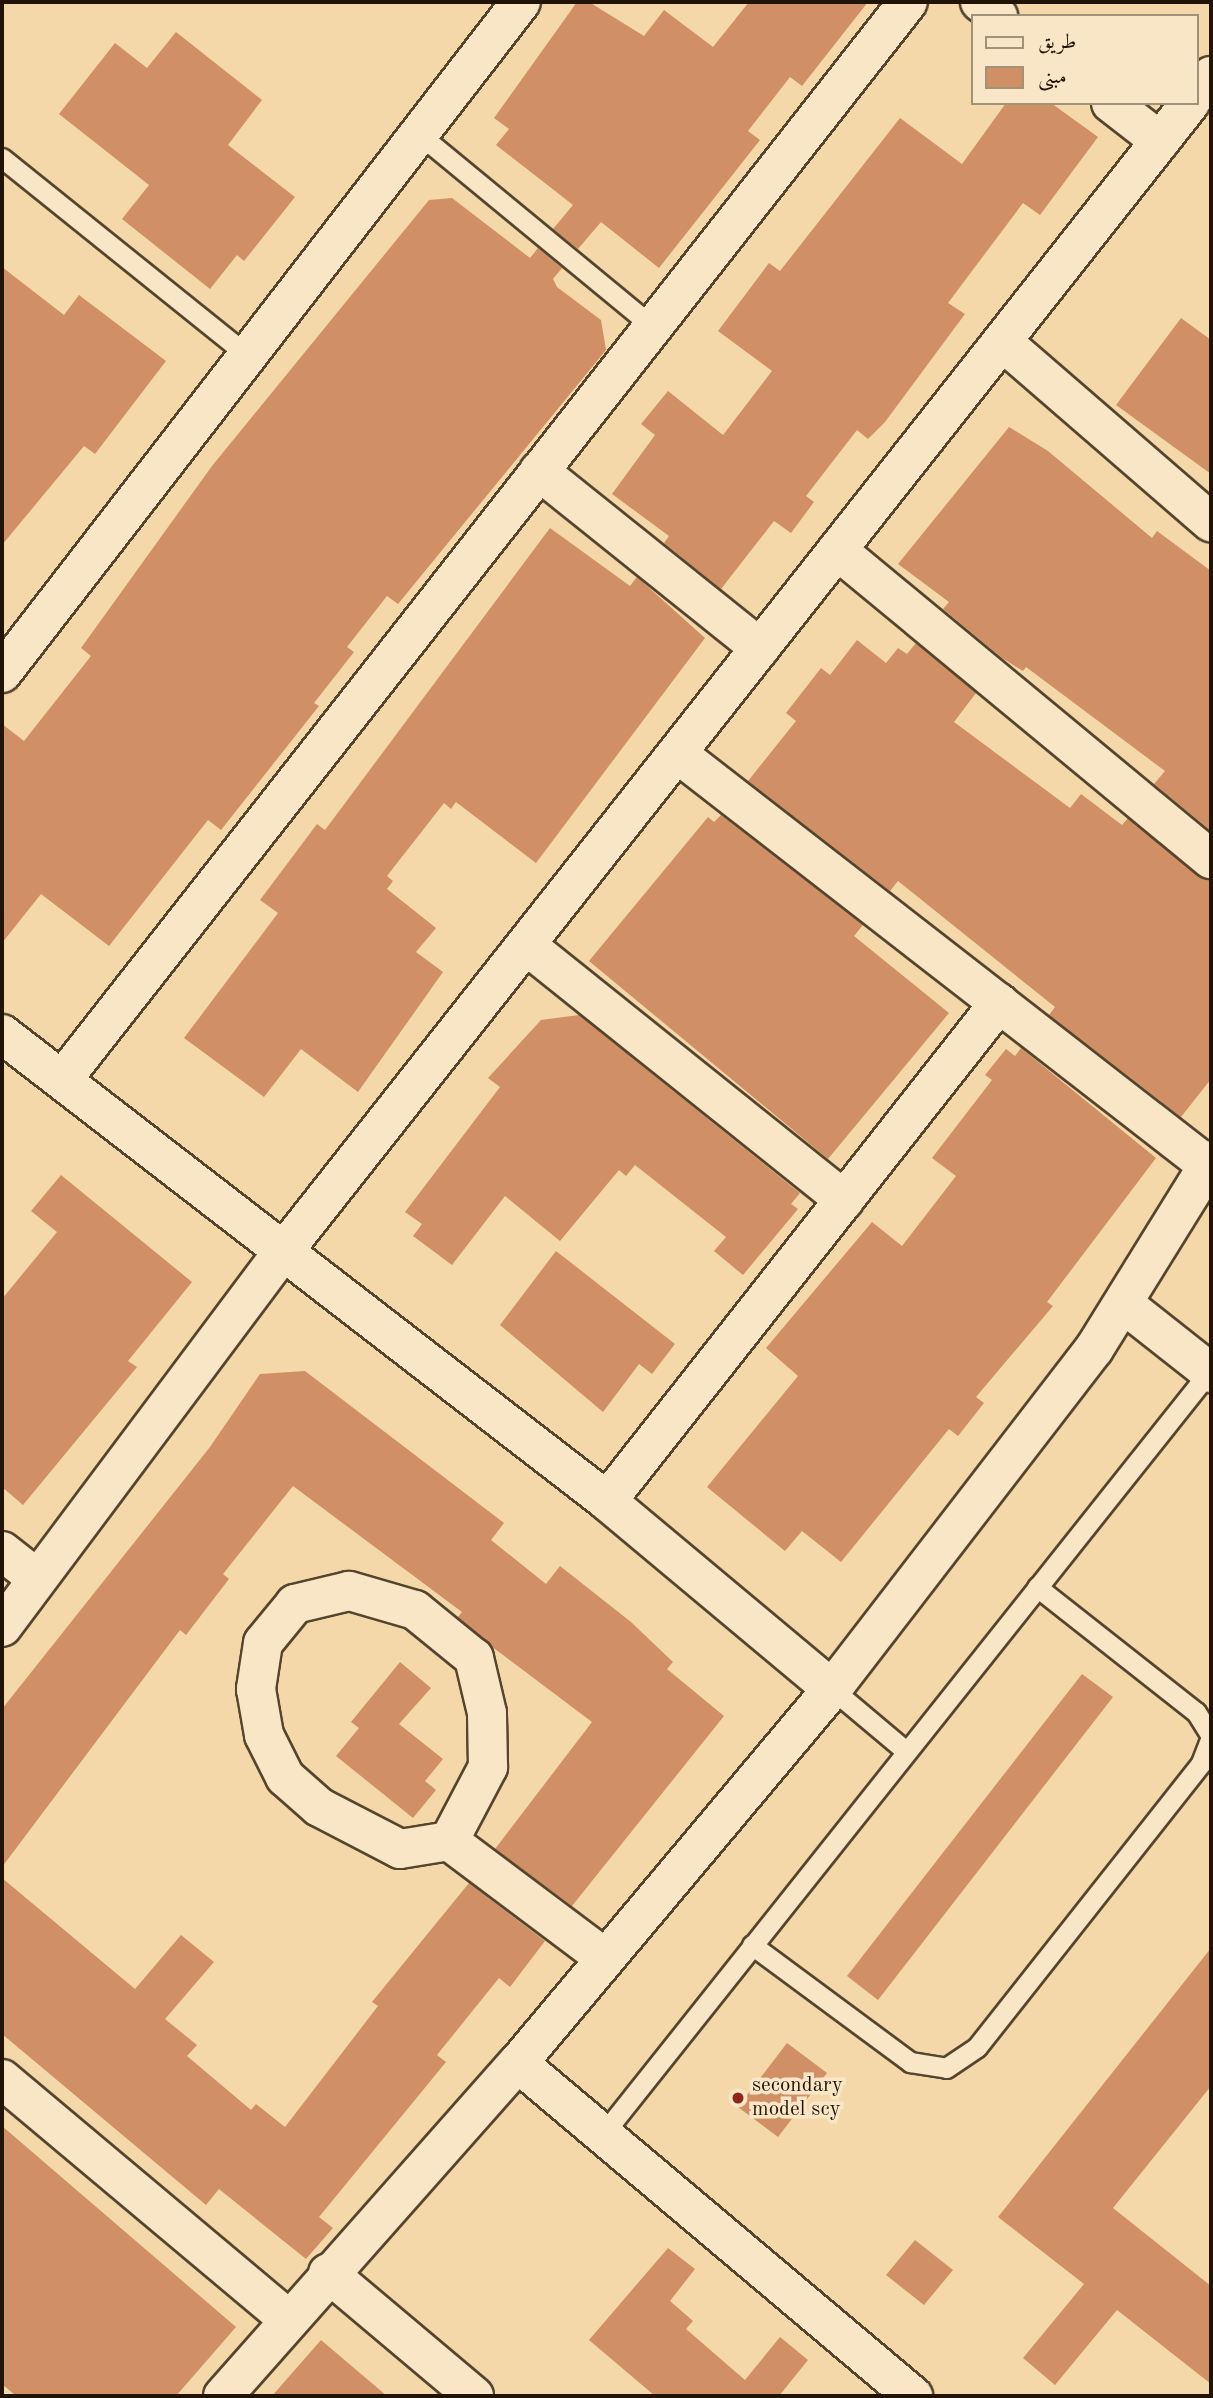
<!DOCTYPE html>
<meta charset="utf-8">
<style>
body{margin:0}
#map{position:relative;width:1213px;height:2398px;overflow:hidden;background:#f4d8a9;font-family:"Old Standard TT",Amiri,serif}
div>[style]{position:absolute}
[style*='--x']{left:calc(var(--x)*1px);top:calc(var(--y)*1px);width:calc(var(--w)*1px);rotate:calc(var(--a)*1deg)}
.building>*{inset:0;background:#d18f65}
.roads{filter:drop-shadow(2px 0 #56452d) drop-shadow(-2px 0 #56452d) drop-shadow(0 2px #56452d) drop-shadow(0 -2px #56452d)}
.lane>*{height:19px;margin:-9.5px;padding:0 9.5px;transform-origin:9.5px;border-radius:9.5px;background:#f8e6c7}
.street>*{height:38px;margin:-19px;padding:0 19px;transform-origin:19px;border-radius:19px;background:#f8e6c7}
.dots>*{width:19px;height:19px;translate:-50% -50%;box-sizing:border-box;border:4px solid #f8e6c7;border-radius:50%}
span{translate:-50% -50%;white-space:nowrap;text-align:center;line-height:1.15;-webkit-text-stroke:7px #f8e6c7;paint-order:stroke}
.poi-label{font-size:21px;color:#211404}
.left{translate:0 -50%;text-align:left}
.frame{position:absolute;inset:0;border:4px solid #211404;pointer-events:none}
.legend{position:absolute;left:971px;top:14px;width:228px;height:91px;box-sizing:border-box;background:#f8e6c7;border:2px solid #a29279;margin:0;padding:9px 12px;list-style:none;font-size:21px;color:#211404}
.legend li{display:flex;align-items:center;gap:14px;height:35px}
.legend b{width:35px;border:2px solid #a29279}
</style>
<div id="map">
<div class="building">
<i style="clip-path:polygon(577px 2px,589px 2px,644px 36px,664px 10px,713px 47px,749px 2px,868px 2px,802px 86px,790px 77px,748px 131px,760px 140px,659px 268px,601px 222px,578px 249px,553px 229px,573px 205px,496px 145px,509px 129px,494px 118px)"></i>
<i style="clip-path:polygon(176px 32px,262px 100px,228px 145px,295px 197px,244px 261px,237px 255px,210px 289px,122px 219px,149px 185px,59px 114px,115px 43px,147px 68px)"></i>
<i style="clip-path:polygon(1006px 103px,1051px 103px,1098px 137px,1040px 215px,1023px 203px,948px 303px,965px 314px,885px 422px,868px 439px,857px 430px,806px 496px,814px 502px,791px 533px,774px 521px,721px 589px,664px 543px,669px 536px,612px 494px,655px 435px,641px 424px,668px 391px,723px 435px,772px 371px,718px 331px,769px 263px,780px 271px,900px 118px,962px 164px)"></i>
<i style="clip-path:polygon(452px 198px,530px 258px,538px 248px,562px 268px,553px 279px,557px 287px,601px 320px,606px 350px,398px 604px,387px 596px,347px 647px,354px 652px,314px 703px,319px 706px,221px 830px,208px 820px,109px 946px,41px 894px,2px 943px,2px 724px,24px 741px,91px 656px,81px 648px,212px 466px,429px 200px)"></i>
<i style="clip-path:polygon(2px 267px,64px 315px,79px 295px,166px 361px,95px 454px,84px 446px,2px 545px)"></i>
<i style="clip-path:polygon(1181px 318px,1211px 340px,1211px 474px,1116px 405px)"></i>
<i style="clip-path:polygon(1009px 427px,1048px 451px,1152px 538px,1157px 531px,1211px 571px,1211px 831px,1154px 784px,1165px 771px,1026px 667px,1023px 671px,1002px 658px,943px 609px,949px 602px,898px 564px)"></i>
<i style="clip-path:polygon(550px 528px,630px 586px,637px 577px,705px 638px,536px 863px,456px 802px,451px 809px,444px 803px,387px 876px,393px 881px,387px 889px,436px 928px,416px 952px,443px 972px,358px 1092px,301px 1049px,264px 1097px,184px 1038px,278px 913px,260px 900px,317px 824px,325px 830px)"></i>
<i style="clip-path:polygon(857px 640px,886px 663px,898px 648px,907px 654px,916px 643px,976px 693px,954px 722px,1070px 808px,1081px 794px,1122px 825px,1128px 818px,1211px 880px,1211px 1079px,1181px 1117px,1049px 1015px,1055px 1007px,898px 881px,890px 891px,748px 781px,796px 721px,786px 713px,821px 668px,830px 675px)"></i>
<i style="clip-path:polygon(721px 815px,863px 925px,854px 936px,949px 1013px,828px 1159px,589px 961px,708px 817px,714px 822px)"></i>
<i style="clip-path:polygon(579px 1015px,800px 1193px,791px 1204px,798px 1209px,743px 1275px,714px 1251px,726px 1237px,635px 1165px,626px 1176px,619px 1170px,560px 1241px,505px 1196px,452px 1265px,413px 1236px,422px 1224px,405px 1212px,500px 1087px,488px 1078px,541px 1020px)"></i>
<i style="clip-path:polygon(1021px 1048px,1156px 1158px,1047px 1302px,1053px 1306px,976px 1397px,984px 1403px,958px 1436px,949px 1429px,841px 1562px,802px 1531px,785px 1551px,707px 1487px,798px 1376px,766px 1348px,872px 1222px,902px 1246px,956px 1176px,932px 1158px,992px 1080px,985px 1075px,1006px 1049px,1015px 1056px)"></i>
<i style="clip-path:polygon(61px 1175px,192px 1282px,128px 1361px,137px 1367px,23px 1505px,2px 1487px,2px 1299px,57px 1232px,31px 1211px)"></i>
<i style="clip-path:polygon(556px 1251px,675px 1344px,652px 1374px,639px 1364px,603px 1412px,500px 1325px)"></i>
<i style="clip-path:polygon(305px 1371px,504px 1523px,491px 1540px,546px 1584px,560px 1566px,631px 1622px,673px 1662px,667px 1669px,724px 1716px,572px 1906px,495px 1849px,592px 1722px,491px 1646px,458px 1617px,462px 1612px,293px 1486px,223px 1574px,229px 1579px,186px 1635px,180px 1630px,2px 1867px,2px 1709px,210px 1447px,260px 1374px)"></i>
<i style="clip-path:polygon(400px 1662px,431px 1688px,399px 1724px,443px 1759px,425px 1781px,436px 1790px,413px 1818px,336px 1756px,359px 1728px,351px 1722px)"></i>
<i style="clip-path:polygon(1082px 1674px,1113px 1697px,878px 2000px,847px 1976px)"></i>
<i style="clip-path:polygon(2px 1878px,135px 1989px,181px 1935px,214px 1962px,165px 2019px,197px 2045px,187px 2056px,251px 2110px,256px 2104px,285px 2127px,378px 2006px,372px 2002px,469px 1883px,545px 1941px,510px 1987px,499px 1978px,437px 2055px,446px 2062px,319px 2217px,333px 2228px,306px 2259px,219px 2189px,206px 2205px,2px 2034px)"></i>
<i style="clip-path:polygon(1211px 1948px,1211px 2086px,1113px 2208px,1211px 2286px,1211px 2384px,1117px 2310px,1055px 2385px,1023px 2358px,1084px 2284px,998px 2217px)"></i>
<i style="clip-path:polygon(787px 2043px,827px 2073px,778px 2137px,738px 2107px)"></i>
<i style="clip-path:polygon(2px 2126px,236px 2327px,176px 2396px,16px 2396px,2px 2384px)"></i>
<i style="clip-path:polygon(915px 2240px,953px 2270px,924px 2305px,886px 2275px)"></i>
<i style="clip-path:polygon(668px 2248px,695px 2269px,670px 2301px,693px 2321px,686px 2329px,745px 2380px,780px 2337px,808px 2360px,779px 2396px,655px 2396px,589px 2340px)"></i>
<i style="clip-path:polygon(321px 2340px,387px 2396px,272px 2396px)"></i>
</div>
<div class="roads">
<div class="lane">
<i style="--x:419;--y:134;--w:303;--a:39.5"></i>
<i style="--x:2;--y:158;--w:314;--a:38.8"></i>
<i style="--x:1037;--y:1587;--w:202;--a:38.2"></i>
<i style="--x:1196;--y:1712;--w:28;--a:58"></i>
<i style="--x:832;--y:1689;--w:97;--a:40"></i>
<i style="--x:752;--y:1945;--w:197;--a:36.5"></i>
<i style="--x:910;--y:2062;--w:36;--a:9"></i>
<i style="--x:946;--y:2068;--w:37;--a:-34"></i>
<i style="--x:977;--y:2047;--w:362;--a:-51.7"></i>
<i style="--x:1201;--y:1763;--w:28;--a:-69"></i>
<i style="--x:603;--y:2134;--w:974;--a:-51.51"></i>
</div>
<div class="street">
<i style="--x:980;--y:2;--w:23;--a:38"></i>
<i style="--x:1197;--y:94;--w:23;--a:-52"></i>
<i style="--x:1111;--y:103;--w:62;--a:37.8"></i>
<i style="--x:1004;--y:343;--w:274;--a:40.9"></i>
<i style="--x:539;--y:471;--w:283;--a:38.7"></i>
<i style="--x:837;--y:550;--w:485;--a:39.6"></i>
<i style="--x:2;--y:673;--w:848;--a:-52.28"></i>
<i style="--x:678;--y:754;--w:670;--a:37.84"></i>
<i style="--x:526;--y:945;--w:408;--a:38.7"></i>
<i style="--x:2;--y:1034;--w:764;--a:37.66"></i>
<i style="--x:607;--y:1501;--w:293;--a:39.9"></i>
<i style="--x:62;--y:1080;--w:1370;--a:-51.88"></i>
<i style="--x:1125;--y:1305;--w:110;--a:38.3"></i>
<i style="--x:607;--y:1501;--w:634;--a:-51.79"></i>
<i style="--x:2;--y:1551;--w:42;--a:38.2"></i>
<i style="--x:2;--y:1627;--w:469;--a:-53.2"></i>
<i style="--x:283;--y:1252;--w:1464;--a:-51.71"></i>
<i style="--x:449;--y:1841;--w:84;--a:-62.2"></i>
<i style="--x:488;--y:1767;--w:54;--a:-91.1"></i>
<i style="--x:487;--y:1713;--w:57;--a:-103.3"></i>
<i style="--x:474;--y:1658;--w:76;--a:-140.9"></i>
<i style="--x:415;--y:1610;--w:69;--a:-163.9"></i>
<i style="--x:349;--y:1591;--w:56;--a:166.5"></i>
<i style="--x:295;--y:1604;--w:50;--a:129.4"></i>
<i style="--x:263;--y:1643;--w:47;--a:98.7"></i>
<i style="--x:256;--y:1689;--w:47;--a:80.1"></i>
<i style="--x:264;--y:1735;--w:47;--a:63.4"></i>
<i style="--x:285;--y:1777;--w:45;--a:41.4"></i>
<i style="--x:319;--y:1807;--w:91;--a:27.4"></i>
<i style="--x:400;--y:1849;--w:50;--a:-9.3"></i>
<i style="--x:449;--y:1841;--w:195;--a:36.9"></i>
<i style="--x:518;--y:2063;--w:517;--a:40.13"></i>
<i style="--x:2;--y:2079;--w:373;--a:40"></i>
<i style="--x:328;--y:2273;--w:191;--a:40.1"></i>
<i style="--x:223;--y:2396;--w:445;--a:-48.5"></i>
<i style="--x:518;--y:2063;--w:488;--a:-50"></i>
<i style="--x:832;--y:1689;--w:429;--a:-52.4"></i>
<i style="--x:1094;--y:1349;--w:222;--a:-58.2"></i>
</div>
</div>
<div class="dots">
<i style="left:738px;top:2098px;background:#8f2418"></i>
</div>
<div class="poi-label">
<span class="left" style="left:752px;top:2098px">secondary<br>model scy</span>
</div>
<div class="frame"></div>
<ul class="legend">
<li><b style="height:9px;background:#f8e6c7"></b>طريق</li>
<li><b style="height:19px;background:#d18f65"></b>مبنى</li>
</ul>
</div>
